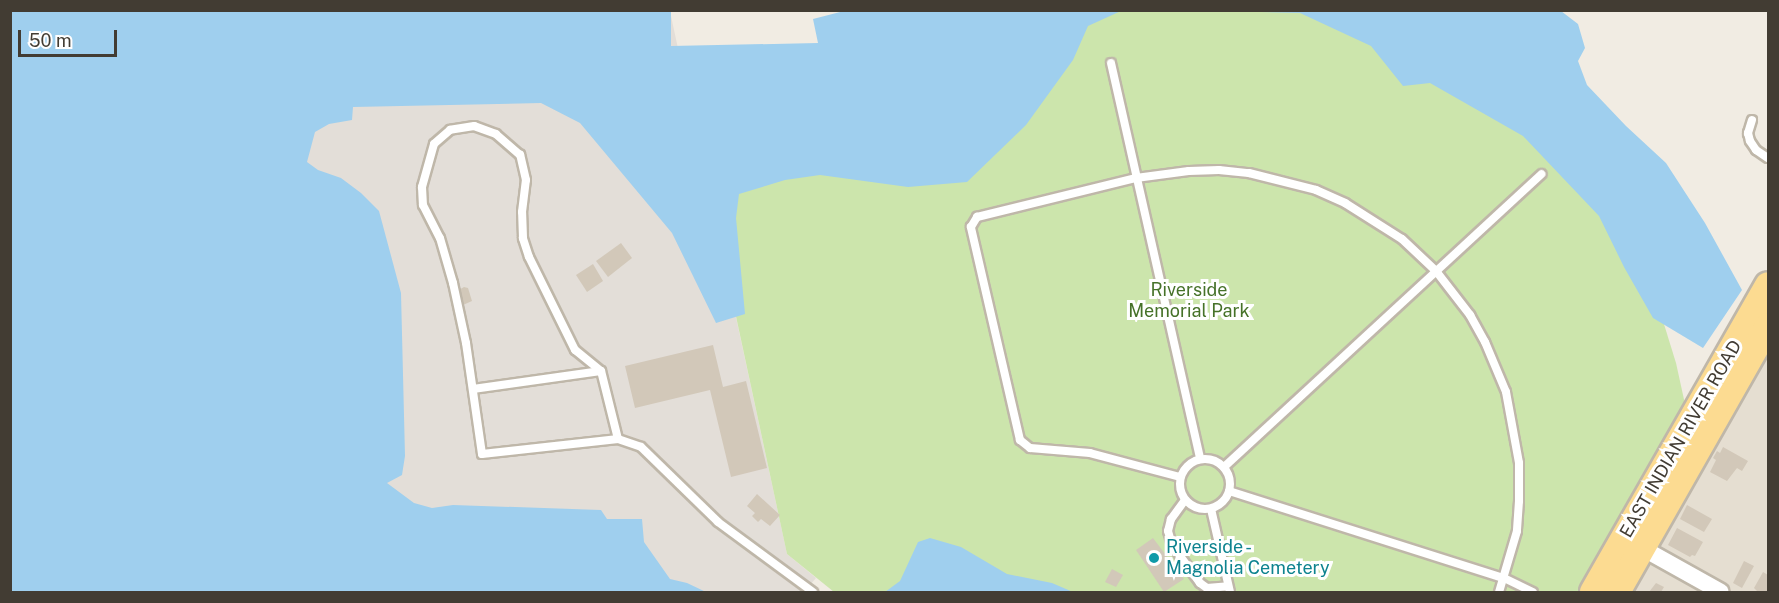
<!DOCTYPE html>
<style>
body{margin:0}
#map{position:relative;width:1779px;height:603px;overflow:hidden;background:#f1ece3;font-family:"Public Sans",sans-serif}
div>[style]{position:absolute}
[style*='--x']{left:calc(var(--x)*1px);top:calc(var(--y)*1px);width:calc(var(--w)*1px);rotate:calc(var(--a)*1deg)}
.residential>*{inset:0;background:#e5ded1}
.industrial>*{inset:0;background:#e3ded8}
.green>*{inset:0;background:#cce5ac}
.water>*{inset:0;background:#9fcfee}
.building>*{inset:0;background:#d2c8b9}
.roads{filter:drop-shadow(2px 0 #bfb7a9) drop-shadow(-2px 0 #bfb7a9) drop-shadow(0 2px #bfb7a9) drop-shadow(0 -2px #bfb7a9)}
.service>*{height:8px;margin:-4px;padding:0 4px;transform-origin:4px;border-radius:4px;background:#fff}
.service>.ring{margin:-4px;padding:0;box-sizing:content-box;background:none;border:8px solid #fff;border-radius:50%}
.minor>*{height:16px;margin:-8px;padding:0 8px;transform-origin:8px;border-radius:8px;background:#fff}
.primary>*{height:26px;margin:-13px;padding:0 13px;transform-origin:13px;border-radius:13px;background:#fcdb91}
.dots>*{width:16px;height:16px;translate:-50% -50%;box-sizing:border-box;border:3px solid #fff;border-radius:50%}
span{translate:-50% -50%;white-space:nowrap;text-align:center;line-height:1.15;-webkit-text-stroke:6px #fff;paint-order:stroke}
.park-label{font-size:18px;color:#467229}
.street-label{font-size:18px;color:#423c33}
.culture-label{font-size:18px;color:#0d838f}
.left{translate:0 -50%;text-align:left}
.frame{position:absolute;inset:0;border:12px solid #423c33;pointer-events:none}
.scale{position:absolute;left:18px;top:30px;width:99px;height:27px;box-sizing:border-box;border:3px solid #423c33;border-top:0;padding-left:8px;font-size:18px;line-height:21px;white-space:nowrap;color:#423c33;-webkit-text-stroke:4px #fff;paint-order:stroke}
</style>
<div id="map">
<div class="residential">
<i style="clip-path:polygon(1768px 338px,1768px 592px,1626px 592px)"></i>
</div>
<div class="industrial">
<i style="clip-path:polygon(608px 10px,671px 16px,787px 554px,816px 578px,804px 592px,42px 592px,61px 11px)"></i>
</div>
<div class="green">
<i style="clip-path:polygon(1335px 10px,1558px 146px,1659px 308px,1676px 363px,1685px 404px,1578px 592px,834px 592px,787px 554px,693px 116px,1064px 11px)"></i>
</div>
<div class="water">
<i style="clip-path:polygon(10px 11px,671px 11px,671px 46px,818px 43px,813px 19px,844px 11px,1121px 11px,1088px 26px,1073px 60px,1026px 125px,967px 182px,908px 187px,820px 175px,785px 180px,739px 194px,736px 218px,745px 314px,716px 323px,672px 233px,580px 123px,541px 103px,353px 107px,352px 120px,329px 124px,315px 132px,307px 162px,318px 170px,341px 178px,361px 193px,379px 211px,401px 293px,405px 456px,402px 475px,387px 483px,414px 503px,432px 508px,453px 505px,601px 510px,607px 519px,642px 519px,644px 542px,670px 579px,687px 583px,706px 592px,11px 592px)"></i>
<i style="clip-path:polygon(1217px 11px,1561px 11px,1578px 24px,1585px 48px,1578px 61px,1587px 85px,1626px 126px,1666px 163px,1705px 223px,1742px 290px,1703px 348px,1653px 318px,1624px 267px,1599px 216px,1523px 136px,1430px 83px,1403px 86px,1371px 46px,1300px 13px)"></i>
<i style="clip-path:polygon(930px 538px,961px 547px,1007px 574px,1052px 583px,1073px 592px,885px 592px,900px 581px,918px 542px)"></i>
</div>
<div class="building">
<i style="clip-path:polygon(621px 243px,632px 258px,608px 277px,596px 261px)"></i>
<i style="clip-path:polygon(593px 264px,603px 281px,587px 292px,576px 275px)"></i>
<i style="clip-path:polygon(464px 287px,468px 288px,472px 301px,463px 305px,457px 291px)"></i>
<i style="clip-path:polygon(713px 345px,723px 387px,746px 381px,767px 468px,731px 477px,710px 390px,635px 408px,625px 366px)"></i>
<i style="clip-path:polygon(1723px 447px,1748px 461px,1742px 471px,1737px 468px,1727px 481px,1710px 472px,1716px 460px,1713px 458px,1717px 451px,1720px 453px)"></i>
<i style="clip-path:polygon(757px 494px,780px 515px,770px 526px,761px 519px,758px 522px,752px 516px,755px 513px,747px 506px)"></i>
<i style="clip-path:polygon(1687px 505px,1712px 519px,1704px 532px,1680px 519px)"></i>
<i style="clip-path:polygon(1677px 528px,1703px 542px,1695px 556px,1692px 555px,1690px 557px,1668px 545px)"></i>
<i style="clip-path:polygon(1153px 538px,1184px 579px,1164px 592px,1136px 550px)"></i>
<i style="clip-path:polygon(1744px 561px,1754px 566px,1742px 588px,1733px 583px)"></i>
<i style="clip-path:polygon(1112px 569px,1123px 575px,1116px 587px,1105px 582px)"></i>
<i style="clip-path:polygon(1763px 572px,1768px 575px,1768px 592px,1758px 592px,1754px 588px)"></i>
<i style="clip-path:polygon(1656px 583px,1664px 587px,1661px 592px,1649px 592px)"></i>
</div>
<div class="roads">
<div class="service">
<i style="--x:1111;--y:63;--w:406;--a:77.3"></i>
<i style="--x:1752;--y:120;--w:14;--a:107"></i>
<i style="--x:1748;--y:133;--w:8;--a:76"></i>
<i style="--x:1750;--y:141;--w:11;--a:56"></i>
<i style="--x:1756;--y:150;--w:14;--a:34"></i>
<i style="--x:473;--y:389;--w:129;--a:-8"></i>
<i style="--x:618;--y:439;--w:70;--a:-104"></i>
<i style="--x:601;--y:371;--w:33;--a:-141"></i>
<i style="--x:575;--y:350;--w:104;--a:-116.3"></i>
<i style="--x:529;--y:257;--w:20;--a:-108"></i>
<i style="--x:523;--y:238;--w:26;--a:-92"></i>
<i style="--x:522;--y:212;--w:32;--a:-83"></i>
<i style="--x:526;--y:180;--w:26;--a:-103"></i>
<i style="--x:520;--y:155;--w:32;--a:-139"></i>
<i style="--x:496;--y:134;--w:23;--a:-160"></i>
<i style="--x:474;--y:126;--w:24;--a:171"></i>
<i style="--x:450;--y:130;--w:21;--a:139"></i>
<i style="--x:434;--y:144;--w:45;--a:105.6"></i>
<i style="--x:422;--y:187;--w:18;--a:87"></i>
<i style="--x:423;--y:205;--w:37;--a:63"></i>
<i style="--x:440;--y:238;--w:47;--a:73.9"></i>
<i style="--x:453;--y:283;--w:61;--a:77.8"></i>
<i style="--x:466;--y:343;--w:112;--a:81.8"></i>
<i style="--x:482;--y:454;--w:137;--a:-6.3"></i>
<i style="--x:618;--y:439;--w:24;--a:19"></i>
<i style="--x:641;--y:447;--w:107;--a:44.2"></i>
<i style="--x:718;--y:522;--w:118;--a:36.4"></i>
<i class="ring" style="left:1180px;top:459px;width:42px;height:42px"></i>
<i style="--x:1224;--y:467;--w:432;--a:-42.7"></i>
<i style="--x:1180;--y:477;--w:93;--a:-165.1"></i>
<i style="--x:1090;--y:453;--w:60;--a:-175.2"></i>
<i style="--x:1030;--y:448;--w:13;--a:-141"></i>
<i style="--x:1020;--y:440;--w:219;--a:-103"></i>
<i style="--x:971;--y:227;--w:12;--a:-59"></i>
<i style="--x:977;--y:217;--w:164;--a:-13.8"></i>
<i style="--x:1136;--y:178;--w:53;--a:-7.5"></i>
<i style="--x:1189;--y:171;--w:30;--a:-2"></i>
<i style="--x:1219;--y:170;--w:30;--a:6"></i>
<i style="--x:1249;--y:173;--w:69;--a:14.2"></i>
<i style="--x:1316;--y:190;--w:32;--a:24"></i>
<i style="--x:1345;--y:203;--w:67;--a:32.3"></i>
<i style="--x:1402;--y:239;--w:47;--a:43.3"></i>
<i style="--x:1436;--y:271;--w:56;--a:52.3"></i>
<i style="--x:1470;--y:315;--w:31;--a:61"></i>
<i style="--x:1485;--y:342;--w:54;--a:67.2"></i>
<i style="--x:1506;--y:392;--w:72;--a:79.6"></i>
<i style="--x:1519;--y:463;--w:38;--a:90"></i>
<i style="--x:1519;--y:501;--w:30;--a:94"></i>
<i style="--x:1517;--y:531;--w:64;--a:106.4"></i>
<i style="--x:1229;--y:491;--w:288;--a:17.6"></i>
<i style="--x:1504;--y:578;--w:32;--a:26"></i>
<i style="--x:1185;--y:500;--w:24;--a:126"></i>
<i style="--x:1171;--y:519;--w:12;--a:104"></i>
<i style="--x:1168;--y:531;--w:15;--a:74"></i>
<i style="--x:1172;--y:545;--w:47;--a:53.6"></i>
<i style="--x:1200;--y:583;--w:9;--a:36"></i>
<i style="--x:1207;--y:588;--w:21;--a:-5"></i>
<i style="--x:1211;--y:509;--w:85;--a:77.1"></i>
</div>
<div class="minor">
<i style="--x:1635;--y:544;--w:98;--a:29.2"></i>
</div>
<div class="primary">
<i style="--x:1593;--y:592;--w:353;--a:-60.3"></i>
<i style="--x:1617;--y:592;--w:306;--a:-60.4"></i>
</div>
</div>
<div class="dots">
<i style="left:1154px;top:558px;background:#0f9aa8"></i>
</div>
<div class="park-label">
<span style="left:1189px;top:301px">Riverside<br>Memorial Park</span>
</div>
<div class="street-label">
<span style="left:1681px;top:439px;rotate:-60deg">EAST INDIAN RIVER ROAD</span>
</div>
<div class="culture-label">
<span class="left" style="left:1166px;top:558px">Riverside -<br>Magnolia Cemetery</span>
</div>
<div class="frame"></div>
<div class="scale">50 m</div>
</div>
